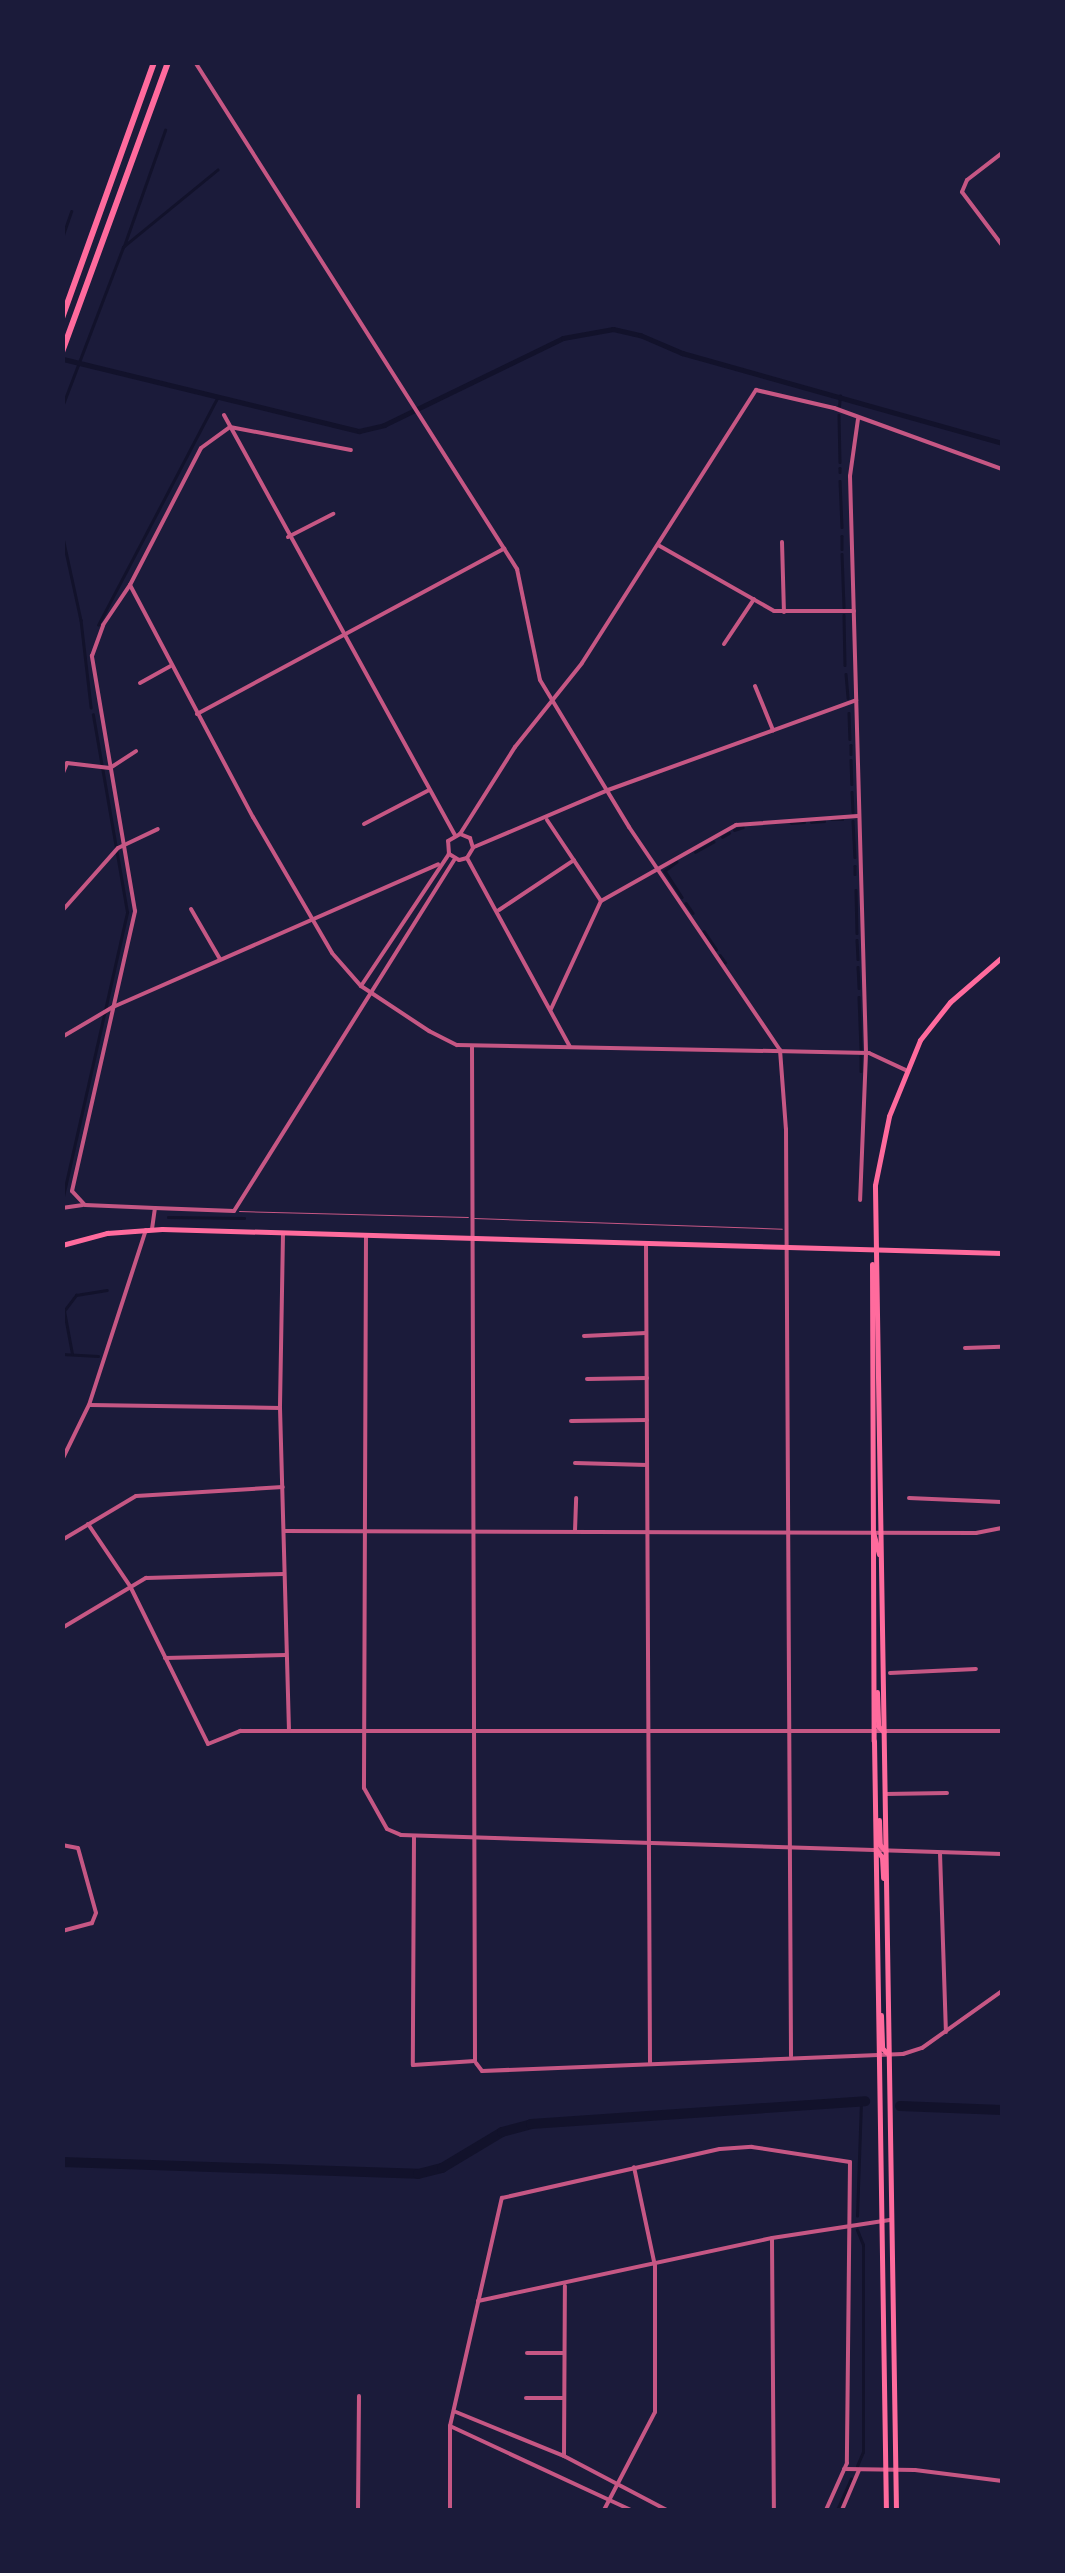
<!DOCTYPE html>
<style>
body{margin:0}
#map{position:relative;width:1065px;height:2573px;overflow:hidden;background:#1b1b3a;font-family:"IBM Plex Sans",sans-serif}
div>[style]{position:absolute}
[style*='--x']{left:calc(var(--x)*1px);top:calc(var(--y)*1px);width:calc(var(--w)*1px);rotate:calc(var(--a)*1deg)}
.stream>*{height:2.5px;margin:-1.25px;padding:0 1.25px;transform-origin:1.25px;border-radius:1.25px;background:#12122b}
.canal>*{height:5px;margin:-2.5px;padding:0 2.5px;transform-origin:2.5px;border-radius:2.5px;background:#12122b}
.river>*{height:10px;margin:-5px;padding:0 5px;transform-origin:5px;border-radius:5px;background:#12122b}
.service>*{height:1px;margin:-0.5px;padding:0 0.5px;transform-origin:0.5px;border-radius:0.5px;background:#c65784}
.minor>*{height:4px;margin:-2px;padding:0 2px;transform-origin:2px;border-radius:2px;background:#c65784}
.tertiary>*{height:4px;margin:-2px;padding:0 2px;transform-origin:2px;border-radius:2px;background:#c65784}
.secondary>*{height:5px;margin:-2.5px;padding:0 2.5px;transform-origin:2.5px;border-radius:2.5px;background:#ff6b9d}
.primary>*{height:5px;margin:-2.5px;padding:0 2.5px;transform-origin:2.5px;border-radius:2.5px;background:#ff6b9d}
.trunk>*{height:6px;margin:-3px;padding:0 3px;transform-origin:3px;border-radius:3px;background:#ff6b9d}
span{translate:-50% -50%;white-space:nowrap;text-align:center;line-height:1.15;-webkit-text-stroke:9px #1b1b3a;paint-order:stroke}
.frame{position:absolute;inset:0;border:65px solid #1b1b3a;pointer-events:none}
</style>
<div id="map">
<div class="stream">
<i style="--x:62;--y:238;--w:28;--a:-71"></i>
<i style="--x:124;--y:246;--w:123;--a:-70.5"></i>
<i style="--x:839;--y:406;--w:10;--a:-84"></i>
<i style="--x:62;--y:407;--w:171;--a:-69.1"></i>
<i style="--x:123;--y:247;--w:122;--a:-39.3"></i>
<i style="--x:839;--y:415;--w:47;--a:88.8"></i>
<i style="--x:840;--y:468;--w:4;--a:90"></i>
<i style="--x:840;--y:481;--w:46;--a:87.5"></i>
<i style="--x:62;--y:533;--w:89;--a:77.7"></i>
<i style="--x:81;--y:620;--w:88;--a:83.4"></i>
<i style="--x:842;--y:536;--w:13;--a:90"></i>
<i style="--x:842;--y:554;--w:53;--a:87.8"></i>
<i style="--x:844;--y:615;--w:50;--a:88.9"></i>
<i style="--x:98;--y:625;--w:256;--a:-62.3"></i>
<i style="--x:846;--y:674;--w:24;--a:85"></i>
<i style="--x:849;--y:713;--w:26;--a:88"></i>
<i style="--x:851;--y:745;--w:9;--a:90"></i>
<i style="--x:851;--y:760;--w:24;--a:88"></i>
<i style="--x:852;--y:792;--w:20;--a:87"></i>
<i style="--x:832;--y:820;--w:11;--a:0"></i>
<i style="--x:853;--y:821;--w:36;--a:87"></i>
<i style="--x:811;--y:822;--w:13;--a:-4"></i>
<i style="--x:791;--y:823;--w:13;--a:-4"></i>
<i style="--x:734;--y:830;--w:9;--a:-18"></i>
<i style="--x:722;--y:837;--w:8;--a:-30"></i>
<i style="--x:695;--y:852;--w:21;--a:-29"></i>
<i style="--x:677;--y:862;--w:15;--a:143"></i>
<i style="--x:665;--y:871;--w:31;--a:57"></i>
<i style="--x:855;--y:866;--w:8;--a:90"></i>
<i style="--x:856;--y:890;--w:43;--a:88.7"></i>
<i style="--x:686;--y:903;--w:12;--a:55"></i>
<i style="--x:704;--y:931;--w:22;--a:56"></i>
<i style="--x:857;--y:940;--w:19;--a:87"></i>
<i style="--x:720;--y:955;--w:9;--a:54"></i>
<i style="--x:858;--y:967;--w:21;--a:87"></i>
<i style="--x:859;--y:997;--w:52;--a:87.8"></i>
<i style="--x:861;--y:1056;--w:15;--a:90"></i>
<i style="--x:62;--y:1201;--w:296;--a:-77.3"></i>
<i style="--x:127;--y:912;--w:200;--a:-99.8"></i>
<i style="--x:168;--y:1217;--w:76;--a:0.8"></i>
<i style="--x:62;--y:1354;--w:36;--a:3"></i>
<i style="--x:72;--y:1354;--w:44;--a:-100.5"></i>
<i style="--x:64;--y:1311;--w:20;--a:-53"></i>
<i style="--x:76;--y:1295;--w:31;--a:-9"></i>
<i style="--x:857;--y:2216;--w:115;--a:-88"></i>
<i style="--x:857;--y:2466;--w:15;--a:-67"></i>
<i style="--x:863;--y:2452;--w:207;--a:-90"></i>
<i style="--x:863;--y:2245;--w:16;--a:-112"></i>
<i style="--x:837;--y:2510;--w:34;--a:-66"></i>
</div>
<div class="canal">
<i style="--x:63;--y:359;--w:305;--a:13.7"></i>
<i style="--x:359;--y:431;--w:26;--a:-13"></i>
<i style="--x:384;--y:425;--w:199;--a:-25.9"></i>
<i style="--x:563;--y:338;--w:51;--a:-10.2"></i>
<i style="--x:613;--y:329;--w:28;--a:13"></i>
<i style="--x:640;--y:335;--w:46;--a:23.2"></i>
<i style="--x:682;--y:353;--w:332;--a:15.7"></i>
</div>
<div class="river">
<i style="--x:900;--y:2106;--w:102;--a:2.2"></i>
<i style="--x:62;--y:2162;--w:356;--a:1.9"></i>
<i style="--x:418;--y:2174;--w:25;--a:-14"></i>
<i style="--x:442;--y:2168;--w:70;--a:-31"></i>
<i style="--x:502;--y:2132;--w:30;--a:-15"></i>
<i style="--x:531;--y:2124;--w:335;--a:-3.9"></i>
</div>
<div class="service">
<i style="--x:239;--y:1211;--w:229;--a:1.5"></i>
<i style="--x:474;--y:1218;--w:308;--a:2"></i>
</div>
<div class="minor">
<i style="--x:195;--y:62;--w:601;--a:57.58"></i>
<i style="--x:517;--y:569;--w:113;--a:78.3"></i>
<i style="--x:540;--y:680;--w:172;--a:58.8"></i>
<i style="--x:629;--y:827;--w:269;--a:55.9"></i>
<i style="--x:780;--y:1050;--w:79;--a:85.7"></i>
<i style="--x:786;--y:1129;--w:927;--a:89.69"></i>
<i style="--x:967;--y:180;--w:44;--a:-37.6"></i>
<i style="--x:224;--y:415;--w:479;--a:61.2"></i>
<i style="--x:858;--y:419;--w:58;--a:98"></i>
<i style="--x:850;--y:476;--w:577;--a:88.41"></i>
<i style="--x:866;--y:1053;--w:147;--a:92.3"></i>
<i style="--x:230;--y:427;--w:123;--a:10.8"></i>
<i style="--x:288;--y:537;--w:51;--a:-27.1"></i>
<i style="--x:782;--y:542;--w:70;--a:88.4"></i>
<i style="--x:658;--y:545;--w:133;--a:29.6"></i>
<i style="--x:774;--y:611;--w:80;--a:0"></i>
<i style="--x:130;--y:585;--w:263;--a:62.1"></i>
<i style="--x:253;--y:817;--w:157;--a:59.8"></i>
<i style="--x:332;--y:953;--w:44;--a:48.7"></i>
<i style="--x:361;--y:986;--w:82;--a:33.5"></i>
<i style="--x:429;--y:1031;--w:31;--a:27"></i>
<i style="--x:457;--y:1045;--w:412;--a:1.1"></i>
<i style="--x:869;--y:1053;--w:40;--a:25"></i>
<i style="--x:724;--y:644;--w:54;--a:-56.3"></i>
<i style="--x:140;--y:683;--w:35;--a:-29"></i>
<i style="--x:755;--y:686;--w:48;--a:67.8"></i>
<i style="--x:197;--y:714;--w:349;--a:-28.3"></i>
<i style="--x:62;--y:775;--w:13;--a:-67"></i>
<i style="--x:67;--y:763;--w:43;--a:6.6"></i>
<i style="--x:110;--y:768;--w:31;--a:-33"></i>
<i style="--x:547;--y:820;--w:97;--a:56.3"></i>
<i style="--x:364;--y:824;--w:73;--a:-27.6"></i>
<i style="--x:460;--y:834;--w:11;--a:22"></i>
<i style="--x:470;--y:838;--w:10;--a:73"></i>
<i style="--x:473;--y:848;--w:12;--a:121"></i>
<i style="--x:467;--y:858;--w:8;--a:166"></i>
<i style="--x:459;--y:860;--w:12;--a:-149"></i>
<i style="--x:449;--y:854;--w:13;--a:-94"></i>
<i style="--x:448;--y:841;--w:14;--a:-30"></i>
<i style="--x:460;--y:834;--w:103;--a:-57.7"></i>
<i style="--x:515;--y:747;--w:107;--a:-51.4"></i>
<i style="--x:582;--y:663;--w:324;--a:-57.5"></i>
<i style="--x:756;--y:390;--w:80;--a:13"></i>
<i style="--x:834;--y:408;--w:179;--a:20"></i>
<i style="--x:474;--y:847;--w:146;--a:-23"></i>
<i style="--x:608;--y:790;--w:264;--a:-19.9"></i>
<i style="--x:467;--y:858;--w:215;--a:61.4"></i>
<i style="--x:191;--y:909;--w:58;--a:59.9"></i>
<i style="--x:499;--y:910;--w:90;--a:-33.7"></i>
<i style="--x:62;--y:911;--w:84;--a:-48.4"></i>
<i style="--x:118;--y:848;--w:44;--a:-25.4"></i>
<i style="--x:361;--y:986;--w:159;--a:-56.3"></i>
<i style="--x:551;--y:1009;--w:119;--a:-65.2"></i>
<i style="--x:601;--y:901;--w:155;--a:-29.4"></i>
<i style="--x:736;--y:825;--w:122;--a:-4.2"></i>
<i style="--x:62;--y:1037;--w:59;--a:-30.5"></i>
<i style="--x:113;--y:1007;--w:355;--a:-23.7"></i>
<i style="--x:472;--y:1046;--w:1015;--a:89.83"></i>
<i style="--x:62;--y:1208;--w:21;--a:-8"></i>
<i style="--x:155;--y:1208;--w:70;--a:-177.5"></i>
<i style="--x:85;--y:1205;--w:19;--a:-133"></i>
<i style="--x:72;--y:1191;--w:287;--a:-77.3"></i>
<i style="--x:135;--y:911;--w:259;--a:-99.6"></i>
<i style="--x:92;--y:656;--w:33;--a:-70"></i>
<i style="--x:103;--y:625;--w:48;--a:-56"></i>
<i style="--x:130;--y:585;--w:154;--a:-62.6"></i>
<i style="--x:201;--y:448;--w:36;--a:-36"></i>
<i style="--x:152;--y:1229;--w:21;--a:-82"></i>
<i style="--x:155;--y:1208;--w:79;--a:2.2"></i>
<i style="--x:234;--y:1211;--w:414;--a:-57.9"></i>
<i style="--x:283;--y:1234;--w:174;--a:91"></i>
<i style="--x:280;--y:1408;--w:323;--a:88.4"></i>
<i style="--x:289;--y:1731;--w:713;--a:0"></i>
<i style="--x:366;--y:1235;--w:553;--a:90.21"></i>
<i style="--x:364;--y:1788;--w:47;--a:60.7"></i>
<i style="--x:387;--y:1829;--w:15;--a:23"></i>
<i style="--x:401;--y:1835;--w:601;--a:1.81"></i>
<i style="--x:646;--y:1244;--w:820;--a:89.72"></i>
<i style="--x:1002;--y:1264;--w:288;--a:90"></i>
<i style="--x:584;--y:1336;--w:62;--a:-2.8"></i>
<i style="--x:965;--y:1348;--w:36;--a:-2"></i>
<i style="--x:587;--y:1379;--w:60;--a:-1"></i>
<i style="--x:90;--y:1405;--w:190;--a:0.9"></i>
<i style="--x:571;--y:1421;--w:76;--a:-0.8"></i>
<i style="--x:62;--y:1460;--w:61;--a:-63.9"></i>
<i style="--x:89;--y:1405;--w:184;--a:-72"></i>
<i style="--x:575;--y:1463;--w:72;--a:1.6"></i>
<i style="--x:909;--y:1498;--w:92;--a:2.5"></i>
<i style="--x:88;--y:1524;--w:75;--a:55.9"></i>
<i style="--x:130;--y:1586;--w:176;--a:63.7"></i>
<i style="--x:208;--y:1744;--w:35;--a:-22"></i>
<i style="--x:240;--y:1731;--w:49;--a:0"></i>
<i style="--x:284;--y:1531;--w:692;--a:0.17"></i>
<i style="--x:976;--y:1533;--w:26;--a:-11"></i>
<i style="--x:575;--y:1531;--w:33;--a:-88"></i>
<i style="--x:62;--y:1540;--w:86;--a:-30.7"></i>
<i style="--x:136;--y:1496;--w:147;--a:-3.5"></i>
<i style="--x:62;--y:1628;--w:98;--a:-30.8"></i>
<i style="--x:146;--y:1578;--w:138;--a:-1.7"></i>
<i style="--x:165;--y:1658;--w:121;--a:-1.4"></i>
<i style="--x:890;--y:1673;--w:86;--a:-2.7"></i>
<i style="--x:885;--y:1794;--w:62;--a:-0.9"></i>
<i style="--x:414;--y:1836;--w:229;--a:90.3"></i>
<i style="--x:413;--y:2065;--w:62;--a:-3.7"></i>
<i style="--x:62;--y:1845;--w:16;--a:11"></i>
<i style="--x:78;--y:1848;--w:67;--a:74.5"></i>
<i style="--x:96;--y:1913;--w:11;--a:112"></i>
<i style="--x:92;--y:1923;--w:31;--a:165"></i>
<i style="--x:940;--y:1853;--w:179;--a:88.1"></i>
<i style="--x:476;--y:2063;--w:10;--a:53"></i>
<i style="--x:482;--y:2071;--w:421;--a:-2.3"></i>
<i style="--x:903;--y:2054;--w:20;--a:-18"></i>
<i style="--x:922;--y:2048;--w:98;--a:-35.5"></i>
<i style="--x:772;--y:2240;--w:270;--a:89.6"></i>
<i style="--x:478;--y:2301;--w:301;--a:-12.1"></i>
<i style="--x:772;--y:2238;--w:119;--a:-8.7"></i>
<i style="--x:527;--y:2353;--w:37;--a:0"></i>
<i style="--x:526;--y:2398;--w:38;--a:0"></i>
<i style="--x:456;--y:2412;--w:117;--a:22.2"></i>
<i style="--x:564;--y:2456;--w:116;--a:27.7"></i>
<i style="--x:450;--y:2426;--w:200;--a:24.9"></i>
<i style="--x:564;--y:2456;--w:170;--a:-89.7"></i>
<i style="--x:844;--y:2469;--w:71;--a:0.8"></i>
<i style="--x:915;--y:2470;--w:88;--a:7.2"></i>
<i style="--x:358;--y:2510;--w:114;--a:-89.5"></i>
<i style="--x:450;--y:2510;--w:84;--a:-90"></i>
<i style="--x:450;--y:2426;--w:234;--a:-77.2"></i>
<i style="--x:502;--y:2198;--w:223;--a:-12.7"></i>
<i style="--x:720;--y:2149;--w:32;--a:-4"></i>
<i style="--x:752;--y:2147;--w:99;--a:8.7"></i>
<i style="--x:850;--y:2162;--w:301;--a:90.6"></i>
<i style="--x:847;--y:2463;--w:51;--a:114.1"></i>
<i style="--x:604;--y:2510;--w:110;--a:-62.5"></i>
<i style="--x:655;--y:2412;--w:146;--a:-90"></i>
<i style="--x:655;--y:2266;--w:101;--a:-102"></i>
<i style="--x:842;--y:2510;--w:43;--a:-67"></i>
</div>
<div class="tertiary">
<i style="--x:967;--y:180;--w:13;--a:113"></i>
<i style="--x:962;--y:192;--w:66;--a:53"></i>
</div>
<div class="secondary">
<i style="--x:62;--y:1245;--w:47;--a:-14.9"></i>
<i style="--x:107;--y:1233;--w:55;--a:-4.2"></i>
<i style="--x:162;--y:1229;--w:840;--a:1.64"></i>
</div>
<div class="primary">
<i style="--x:872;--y:1264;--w:477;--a:89.8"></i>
<i style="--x:874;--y:1741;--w:769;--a:89.11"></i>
<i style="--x:873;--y:1532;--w:23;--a:75"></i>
<i style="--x:877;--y:1692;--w:34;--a:88"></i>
<i style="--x:878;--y:1726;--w:8;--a:45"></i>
<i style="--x:879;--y:1820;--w:25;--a:88"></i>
<i style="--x:880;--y:1845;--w:8;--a:45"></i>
<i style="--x:877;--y:1851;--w:8;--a:50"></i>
<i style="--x:882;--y:1857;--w:21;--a:87"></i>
<i style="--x:881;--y:2015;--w:33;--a:88"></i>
<i style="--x:882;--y:2048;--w:6;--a:45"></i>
<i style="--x:896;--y:2510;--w:1325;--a:-90.91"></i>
<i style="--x:875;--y:1185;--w:70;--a:-78.5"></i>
<i style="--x:889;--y:1116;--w:82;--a:-67.8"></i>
<i style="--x:920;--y:1040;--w:48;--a:-51.7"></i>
<i style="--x:950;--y:1002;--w:69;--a:-40.9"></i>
</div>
<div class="trunk">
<i style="--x:62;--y:318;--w:272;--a:-70.2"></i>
<i style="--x:62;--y:352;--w:309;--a:-69.9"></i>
</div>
<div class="frame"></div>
</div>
